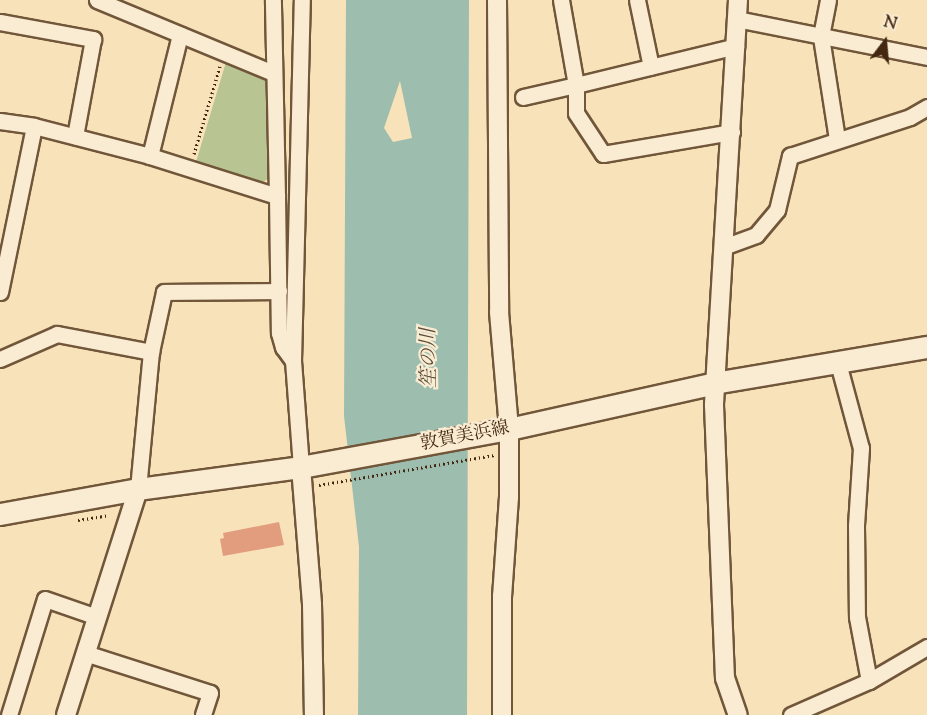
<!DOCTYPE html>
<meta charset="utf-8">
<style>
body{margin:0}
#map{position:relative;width:927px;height:715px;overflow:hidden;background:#f7e2b9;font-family:"Sorts Mill Goudy","Noto Serif JP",serif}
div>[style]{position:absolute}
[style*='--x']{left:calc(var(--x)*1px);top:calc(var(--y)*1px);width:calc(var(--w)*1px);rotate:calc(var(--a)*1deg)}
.green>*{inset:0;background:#b8c492}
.water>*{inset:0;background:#9dbeaf}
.building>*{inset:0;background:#e19d7d}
.path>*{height:3px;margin-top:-1.5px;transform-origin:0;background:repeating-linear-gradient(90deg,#442710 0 1.5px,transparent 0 4.5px)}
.roads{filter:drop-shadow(2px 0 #71563a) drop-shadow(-2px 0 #71563a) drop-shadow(0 2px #71563a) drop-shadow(0 -2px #71563a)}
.minor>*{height:15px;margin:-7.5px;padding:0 7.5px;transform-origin:7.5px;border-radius:7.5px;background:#faecd2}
.tertiary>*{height:18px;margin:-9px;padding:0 9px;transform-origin:9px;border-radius:9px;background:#faecd2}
.secondary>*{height:21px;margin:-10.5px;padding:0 10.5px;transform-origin:10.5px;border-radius:10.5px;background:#faecd2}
span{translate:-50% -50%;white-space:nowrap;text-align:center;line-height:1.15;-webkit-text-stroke:4.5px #faecd2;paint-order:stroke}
.street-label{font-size:18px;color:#442710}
.water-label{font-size:20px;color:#5a4d38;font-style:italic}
.north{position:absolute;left:855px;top:12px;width:60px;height:60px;-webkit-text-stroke:4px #faecd2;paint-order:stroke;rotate:16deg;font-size:16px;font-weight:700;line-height:24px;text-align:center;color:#442710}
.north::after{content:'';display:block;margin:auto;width:21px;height:27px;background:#442710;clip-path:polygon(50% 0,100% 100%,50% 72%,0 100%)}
</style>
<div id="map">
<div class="green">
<i style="clip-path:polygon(226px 62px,268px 79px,271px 177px,263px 182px,196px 162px)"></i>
</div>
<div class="water">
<i style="clip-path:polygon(evenodd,346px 0,469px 0,467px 715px,358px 715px,359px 547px,344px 416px,346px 0,400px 81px,412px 138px,393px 142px,384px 128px,400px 81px)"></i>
</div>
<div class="building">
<i style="clip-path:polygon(279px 522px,284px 545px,223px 556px,220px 539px,224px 538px,223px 533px)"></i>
</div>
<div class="path">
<i style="--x:194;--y:154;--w:92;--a:-73.5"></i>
<i style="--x:319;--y:485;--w:178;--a:-9.7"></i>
<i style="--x:78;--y:520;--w:31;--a:-9"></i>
</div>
<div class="roads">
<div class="minor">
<i style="--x:97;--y:0;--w:191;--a:22.5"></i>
<i style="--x:561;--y:0;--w:86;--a:80"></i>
<i style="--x:576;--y:85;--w:165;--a:-13.7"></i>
<i style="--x:637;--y:0;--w:68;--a:78.2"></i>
<i style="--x:828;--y:0;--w:38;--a:101"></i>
<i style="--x:821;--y:37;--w:103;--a:81.1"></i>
<i style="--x:737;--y:19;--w:194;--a:11.3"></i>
<i style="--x:0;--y:22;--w:95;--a:10.4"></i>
<i style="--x:93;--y:39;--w:99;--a:100.5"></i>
<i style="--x:523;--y:97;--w:54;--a:-12.8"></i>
<i style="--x:576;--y:85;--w:28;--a:90"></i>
<i style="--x:576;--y:113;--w:49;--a:56.6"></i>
<i style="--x:603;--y:154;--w:131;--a:-9.7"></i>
<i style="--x:0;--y:121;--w:34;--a:8"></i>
<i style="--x:34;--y:126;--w:120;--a:14.5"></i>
<i style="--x:150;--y:156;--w:133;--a:17.5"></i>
<i style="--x:277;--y:196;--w:196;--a:-91.2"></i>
<i style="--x:150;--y:156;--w:125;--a:-76.1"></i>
<i style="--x:277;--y:196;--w:137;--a:89.2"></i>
<i style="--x:279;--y:333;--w:15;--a:74"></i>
<i style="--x:283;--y:347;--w:17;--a:54"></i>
<i style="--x:726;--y:246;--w:32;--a:-20"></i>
<i style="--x:756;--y:235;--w:33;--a:-50"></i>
<i style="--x:777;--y:210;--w:56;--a:-76.5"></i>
<i style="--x:790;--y:156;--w:126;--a:-18"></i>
<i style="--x:910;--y:117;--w:20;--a:-30"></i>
<i style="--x:0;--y:292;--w:169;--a:-78.4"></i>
<i style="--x:0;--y:359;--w:62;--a:-23.7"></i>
<i style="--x:57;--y:334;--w:96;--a:10.8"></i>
<i style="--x:838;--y:363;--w:88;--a:74.9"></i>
<i style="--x:861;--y:448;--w:78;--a:93.7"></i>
<i style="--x:856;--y:526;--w:91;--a:89.4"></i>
<i style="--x:857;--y:617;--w:65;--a:79.4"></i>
<i style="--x:301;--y:467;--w:106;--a:-94.3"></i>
<i style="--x:293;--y:361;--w:361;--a:-88.6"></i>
<i style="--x:138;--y:489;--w:138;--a:-84.6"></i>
<i style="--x:151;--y:352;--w:61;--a:-77.8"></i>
<i style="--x:164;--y:292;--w:115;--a:-0.5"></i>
<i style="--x:85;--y:653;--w:131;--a:17.7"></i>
<i style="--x:210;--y:693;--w:23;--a:108"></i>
<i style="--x:9;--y:715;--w:121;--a:-72.8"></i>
<i style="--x:45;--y:599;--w:55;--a:19.1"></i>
<i style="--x:791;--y:715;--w:85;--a:-23.6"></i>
<i style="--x:869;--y:681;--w:67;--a:-30.4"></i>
</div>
<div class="tertiary">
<i style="--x:497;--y:0;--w:312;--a:89.6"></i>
<i style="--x:499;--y:312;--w:117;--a:85.1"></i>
<i style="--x:509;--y:429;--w:68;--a:90"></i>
<i style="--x:509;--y:497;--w:99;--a:94"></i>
<i style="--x:502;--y:596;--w:119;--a:90"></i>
<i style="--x:738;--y:0;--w:406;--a:93.4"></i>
<i style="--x:714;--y:405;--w:273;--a:87.7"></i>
<i style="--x:725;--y:678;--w:39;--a:71"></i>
<i style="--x:301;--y:467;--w:137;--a:85.4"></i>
<i style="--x:312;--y:604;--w:111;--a:89"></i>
<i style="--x:66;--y:715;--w:237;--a:-72.3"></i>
</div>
<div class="secondary">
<i style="--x:0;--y:514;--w:140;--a:-10.3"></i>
<i style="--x:138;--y:489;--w:164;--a:-7.7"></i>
<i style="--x:301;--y:467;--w:211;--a:-10.4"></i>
<i style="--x:509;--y:429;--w:210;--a:-12.6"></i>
<i style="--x:714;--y:383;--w:216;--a:-9.6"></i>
</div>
</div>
<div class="street-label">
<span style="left:465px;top:437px;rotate:-11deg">敦賀美浜線</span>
</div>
<div class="water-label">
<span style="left:430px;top:358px;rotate:-91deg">笙の川</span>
</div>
<div class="north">N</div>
</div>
